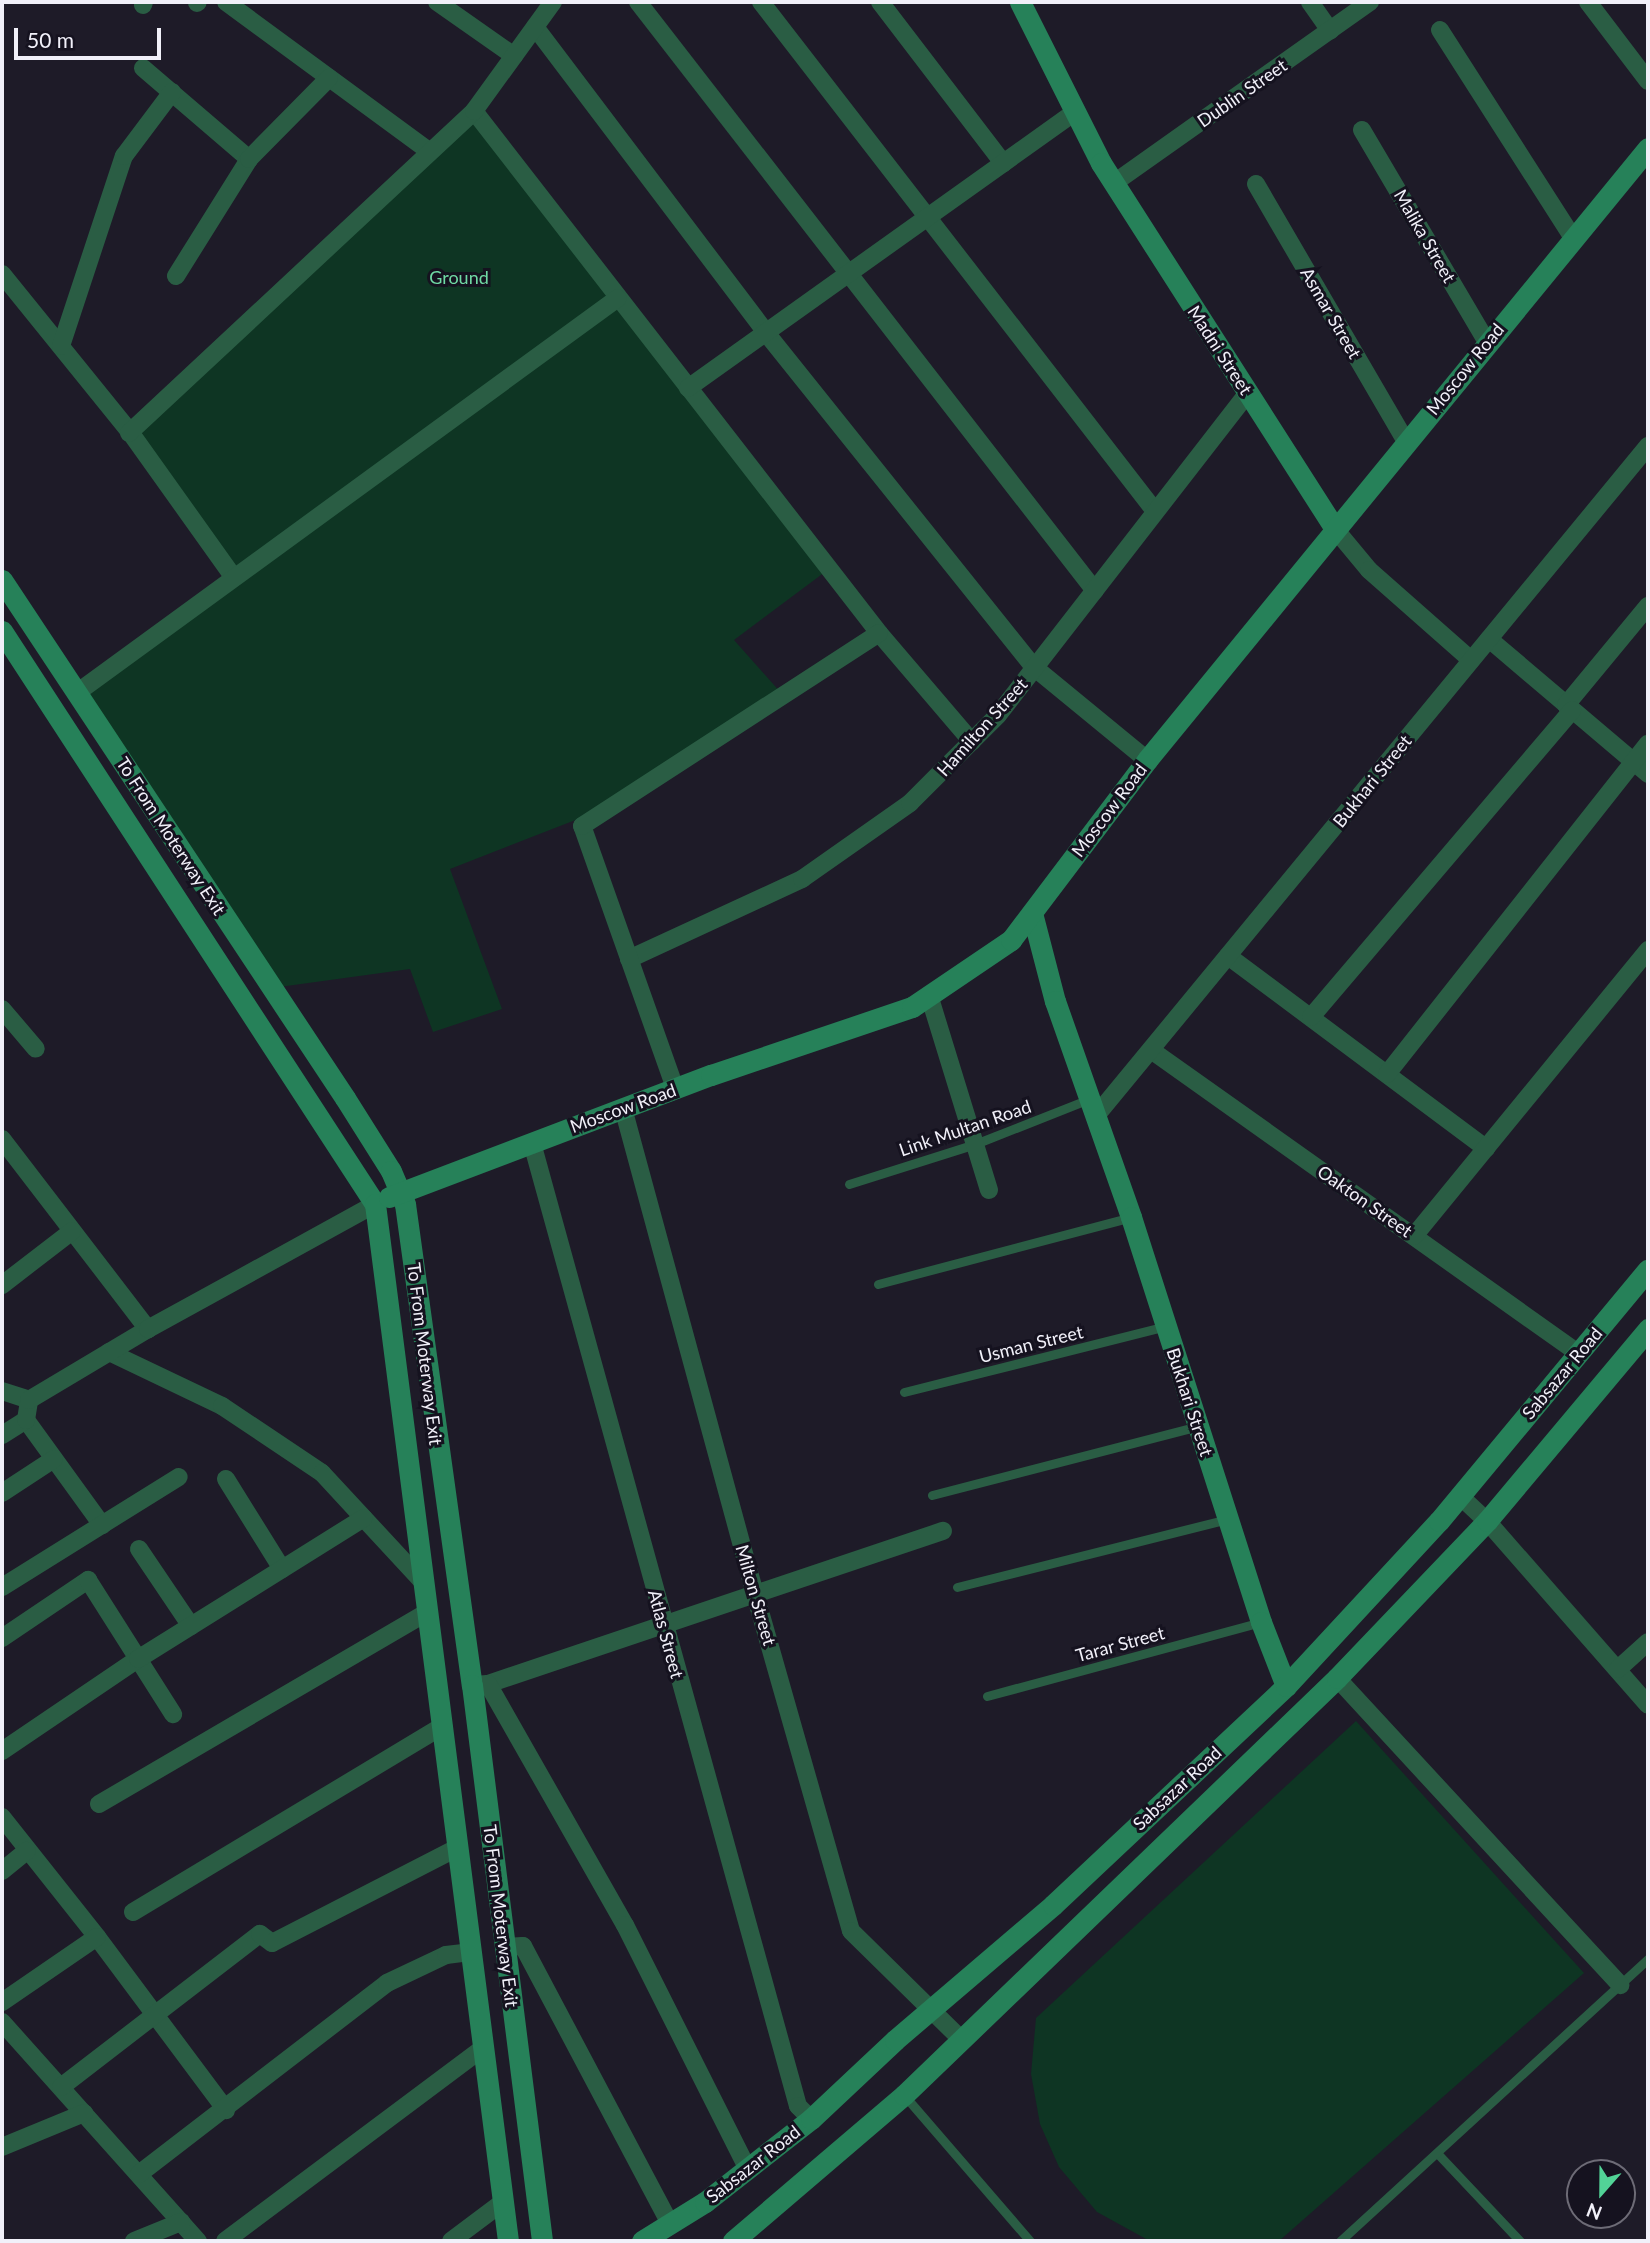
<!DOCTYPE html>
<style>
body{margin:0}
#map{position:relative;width:1650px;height:2243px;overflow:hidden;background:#1e1b28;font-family:Lato,sans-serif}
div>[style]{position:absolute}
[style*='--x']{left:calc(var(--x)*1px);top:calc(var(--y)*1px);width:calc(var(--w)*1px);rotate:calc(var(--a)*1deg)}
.green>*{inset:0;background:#0e3523}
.lane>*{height:9px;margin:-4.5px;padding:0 4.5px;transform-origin:4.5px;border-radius:4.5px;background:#2a5d44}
.street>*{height:18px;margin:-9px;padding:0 9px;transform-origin:9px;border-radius:9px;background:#2a5d44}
.secondary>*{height:21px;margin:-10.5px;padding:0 10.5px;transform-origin:10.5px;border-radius:10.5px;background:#268159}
span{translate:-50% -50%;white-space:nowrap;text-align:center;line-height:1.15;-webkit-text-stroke:6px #15121f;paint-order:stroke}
.street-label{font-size:18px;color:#f1f0f9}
.park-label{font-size:18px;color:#6fdaa4}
.frame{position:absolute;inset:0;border:4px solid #f1f0f9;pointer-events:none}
.north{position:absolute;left:1566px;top:2159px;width:70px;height:70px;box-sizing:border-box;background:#15121f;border:2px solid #6d6b76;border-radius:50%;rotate:201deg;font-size:19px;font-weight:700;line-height:28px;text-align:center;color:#f1f0f9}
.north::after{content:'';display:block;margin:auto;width:24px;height:32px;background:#52d397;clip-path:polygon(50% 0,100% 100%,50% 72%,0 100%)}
.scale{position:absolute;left:14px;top:28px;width:147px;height:32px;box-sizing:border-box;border:4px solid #f1f0f9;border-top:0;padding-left:9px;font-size:21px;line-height:24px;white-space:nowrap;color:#f1f0f9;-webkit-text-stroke:5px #15121f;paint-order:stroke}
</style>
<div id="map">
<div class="green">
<i style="clip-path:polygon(474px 111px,829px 569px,734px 640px,783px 695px,578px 819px,450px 869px,502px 1009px,433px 1032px,410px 969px,272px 988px,78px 692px,234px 578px,129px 433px)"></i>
<i style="clip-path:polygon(1356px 1721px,1584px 1973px,1279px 2241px,1148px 2240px,1097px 2212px,1059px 2167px,1040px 2124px,1031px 2074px,1036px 2018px)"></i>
</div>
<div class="lane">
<i style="--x:849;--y:1184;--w:132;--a:-17.6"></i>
<i style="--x:975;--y:1144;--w:123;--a:-21.5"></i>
<i style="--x:878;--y:1284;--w:262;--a:-14.8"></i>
<i style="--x:904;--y:1392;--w:270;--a:-14.1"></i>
<i style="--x:932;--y:1495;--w:275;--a:-14.5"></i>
<i style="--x:957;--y:1587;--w:279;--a:-14.1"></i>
<i style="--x:987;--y:1696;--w:284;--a:-15.1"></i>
<i style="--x:904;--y:2095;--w:193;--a:49.2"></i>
<i style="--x:1437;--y:2153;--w:121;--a:46.7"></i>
<i style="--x:1340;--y:2241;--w:418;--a:-42.5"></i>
</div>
<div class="street">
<i style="--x:226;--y:2;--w:253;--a:36.3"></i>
<i style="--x:437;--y:2;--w:94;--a:35"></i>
<i style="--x:638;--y:2;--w:745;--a:52.19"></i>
<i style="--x:761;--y:2;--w:642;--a:52.27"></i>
<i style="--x:880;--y:2;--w:203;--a:52.6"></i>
<i style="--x:1310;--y:2;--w:35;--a:55"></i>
<i style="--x:1588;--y:2;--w:99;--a:52.8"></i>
<i style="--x:197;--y:3;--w:1;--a:-45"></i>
<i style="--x:143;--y:5;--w:3;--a:-72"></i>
<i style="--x:535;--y:27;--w:385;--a:52.9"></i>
<i style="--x:767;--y:334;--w:428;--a:51.3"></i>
<i style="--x:1035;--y:668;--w:145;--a:39.4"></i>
<i style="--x:1440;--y:30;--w:247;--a:57.4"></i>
<i style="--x:143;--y:68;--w:140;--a:40.6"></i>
<i style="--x:474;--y:111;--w:661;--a:52.19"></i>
<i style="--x:879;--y:633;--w:143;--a:49.5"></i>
<i style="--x:1362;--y:130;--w:246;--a:59.5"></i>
<i style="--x:1114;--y:183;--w:314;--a:-35.3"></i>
<i style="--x:1256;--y:184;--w:298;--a:59.8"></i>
<i style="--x:2;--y:274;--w:203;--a:51"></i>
<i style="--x:130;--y:432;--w:179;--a:54.5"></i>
<i style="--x:176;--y:276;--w:138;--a:-58"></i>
<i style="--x:249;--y:159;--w:114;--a:-45.4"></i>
<i style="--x:61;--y:346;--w:200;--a:-71.7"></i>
<i style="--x:124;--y:156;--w:80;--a:-53.1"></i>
<i style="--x:688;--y:388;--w:475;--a:-35.5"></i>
<i style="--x:129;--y:433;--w:472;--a:-43"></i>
<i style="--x:474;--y:111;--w:135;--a:-54.1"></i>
<i style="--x:1335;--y:529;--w:53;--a:50.3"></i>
<i style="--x:1369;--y:570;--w:136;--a:41.4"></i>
<i style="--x:1489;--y:639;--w:209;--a:40.3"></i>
<i style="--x:78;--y:692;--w:668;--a:-36.12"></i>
<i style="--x:1566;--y:705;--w:129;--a:-50.4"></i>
<i style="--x:1228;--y:956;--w:322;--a:36.7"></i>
<i style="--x:629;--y:959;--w:191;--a:-24.8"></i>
<i style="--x:802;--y:879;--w:132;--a:-35.1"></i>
<i style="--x:910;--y:803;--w:124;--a:-45"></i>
<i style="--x:998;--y:715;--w:408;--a:-52.2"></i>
<i style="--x:929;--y:995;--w:204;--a:72.9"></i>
<i style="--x:2;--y:1009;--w:52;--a:49.6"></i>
<i style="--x:1311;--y:1017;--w:403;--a:-49.6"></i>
<i style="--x:1151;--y:1050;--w:524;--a:35.36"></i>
<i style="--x:1387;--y:1074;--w:421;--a:-51.7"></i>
<i style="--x:675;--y:1088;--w:278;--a:-109.5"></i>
<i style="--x:582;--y:826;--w:354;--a:-33"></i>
<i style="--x:623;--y:1108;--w:504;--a:74.8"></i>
<i style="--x:755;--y:1594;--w:350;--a:74.1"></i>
<i style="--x:851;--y:1931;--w:156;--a:44.5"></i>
<i style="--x:1095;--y:1117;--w:870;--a:-50.51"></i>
<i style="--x:2;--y:1139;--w:240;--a:52.5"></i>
<i style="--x:532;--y:1143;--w:999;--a:74.56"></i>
<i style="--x:798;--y:2106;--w:18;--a:45"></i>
<i style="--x:1414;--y:1236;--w:370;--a:-50.7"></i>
<i style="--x:2;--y:1285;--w:88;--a:-37.6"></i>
<i style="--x:109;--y:1352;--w:125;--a:25.5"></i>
<i style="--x:222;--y:1406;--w:120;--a:33.8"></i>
<i style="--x:322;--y:1473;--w:147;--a:47.2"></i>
<i style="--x:2;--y:1391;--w:28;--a:18"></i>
<i style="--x:26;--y:1420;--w:130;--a:54.1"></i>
<i style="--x:2;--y:1435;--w:28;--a:-32"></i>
<i style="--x:26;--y:1420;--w:20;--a:-81"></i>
<i style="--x:29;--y:1400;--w:139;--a:-30.8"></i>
<i style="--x:148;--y:1329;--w:259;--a:-28.8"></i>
<i style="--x:226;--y:1479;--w:106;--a:58.1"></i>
<i style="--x:2;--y:1493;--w:62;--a:-33.2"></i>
<i style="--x:1460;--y:1496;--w:37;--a:43"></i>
<i style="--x:1487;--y:1521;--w:244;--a:48.8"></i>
<i style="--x:139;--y:1549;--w:93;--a:56"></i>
<i style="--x:2;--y:1587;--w:208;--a:-31.9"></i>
<i style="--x:2;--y:1638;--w:104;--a:-34"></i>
<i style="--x:88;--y:1580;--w:159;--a:57.6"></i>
<i style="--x:1618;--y:1669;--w:40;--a:-42"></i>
<i style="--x:1337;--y:1678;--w:418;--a:47.3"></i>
<i style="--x:488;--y:1684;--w:480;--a:-18.6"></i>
<i style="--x:472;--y:1685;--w:16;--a:-4"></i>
<i style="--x:488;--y:1684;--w:277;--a:60.4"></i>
<i style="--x:625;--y:1925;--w:272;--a:63.3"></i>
<i style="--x:2;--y:1751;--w:164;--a:-34.1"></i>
<i style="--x:138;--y:1659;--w:266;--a:-32"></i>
<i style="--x:99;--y:1804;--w:380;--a:-30.3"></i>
<i style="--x:2;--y:1817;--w:153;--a:51.6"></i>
<i style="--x:97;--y:1937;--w:216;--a:53.3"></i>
<i style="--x:2;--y:1871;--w:32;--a:-39"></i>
<i style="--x:133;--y:1912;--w:362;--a:-31"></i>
<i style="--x:505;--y:1947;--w:18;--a:-3"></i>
<i style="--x:523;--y:1946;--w:316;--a:62.1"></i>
<i style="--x:2;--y:2002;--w:115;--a:-34.4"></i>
<i style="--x:2;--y:2022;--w:294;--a:48.2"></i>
<i style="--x:61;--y:2087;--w:251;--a:-37.6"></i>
<i style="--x:260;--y:1934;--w:15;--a:37"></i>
<i style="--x:272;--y:1943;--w:210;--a:-27.2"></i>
<i style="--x:2;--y:2147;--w:89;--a:-22.5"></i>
<i style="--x:139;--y:2174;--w:313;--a:-37.6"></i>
<i style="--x:387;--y:1983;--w:65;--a:-25.4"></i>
<i style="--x:446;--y:1955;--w:26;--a:-7"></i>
<i style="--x:134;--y:2241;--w:51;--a:-22"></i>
<i style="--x:225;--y:2241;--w:324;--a:-36.8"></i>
<i style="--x:451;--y:2241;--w:65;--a:-36.9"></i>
</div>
<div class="secondary">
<i style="--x:1020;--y:2;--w:180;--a:63.3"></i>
<i style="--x:1101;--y:163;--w:434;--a:57.4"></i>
<i style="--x:2;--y:580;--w:621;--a:56.49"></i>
<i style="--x:345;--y:1098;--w:86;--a:57.8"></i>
<i style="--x:391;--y:1171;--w:36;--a:67"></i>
<i style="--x:405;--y:1204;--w:486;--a:82.1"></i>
<i style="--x:472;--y:1685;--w:560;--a:82.82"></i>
<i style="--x:2;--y:631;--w:684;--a:56.94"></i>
<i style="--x:375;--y:1204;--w:1045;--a:82.69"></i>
<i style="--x:1032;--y:913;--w:91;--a:75.4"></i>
<i style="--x:1055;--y:1001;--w:229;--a:70.6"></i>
<i style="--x:1131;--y:1217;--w:425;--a:72.2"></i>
<i style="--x:1261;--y:1622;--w:69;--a:68.7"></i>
<i style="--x:389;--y:1197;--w:344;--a:-20.8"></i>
<i style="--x:711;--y:1075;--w:212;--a:-18.7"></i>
<i style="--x:912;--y:1007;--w:120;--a:-34.1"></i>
<i style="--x:1011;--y:940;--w:226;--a:-52.9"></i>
<i style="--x:1147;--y:760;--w:791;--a:-50.7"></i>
<i style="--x:642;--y:2241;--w:74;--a:-31.8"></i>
<i style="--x:705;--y:2202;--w:135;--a:-38.1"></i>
<i style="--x:811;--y:2119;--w:115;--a:-43.2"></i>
<i style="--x:895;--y:2040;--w:208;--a:-40.5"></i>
<i style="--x:1053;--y:1905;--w:320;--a:-43.2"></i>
<i style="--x:1286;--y:1686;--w:225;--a:-47.2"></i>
<i style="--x:1439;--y:1521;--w:327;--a:-50.3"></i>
<i style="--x:733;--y:2241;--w:225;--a:-40.5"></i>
<i style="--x:904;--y:2095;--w:601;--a:-43.92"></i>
<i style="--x:1337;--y:1678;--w:217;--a:-46.3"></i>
<i style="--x:1487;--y:1521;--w:251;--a:-50"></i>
</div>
<div class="street-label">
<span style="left:1242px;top:93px;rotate:-35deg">Dublin Street</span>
<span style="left:1425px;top:236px;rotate:60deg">Malika Street</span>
<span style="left:1331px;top:313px;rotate:60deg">Asmar Street</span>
<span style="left:1220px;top:350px;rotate:57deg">Madni Street</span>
<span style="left:1465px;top:369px;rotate:-51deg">Moscow Road</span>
<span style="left:982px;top:727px;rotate:-48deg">Hamilton Street</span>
<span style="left:1372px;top:781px;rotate:-51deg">Bukhari Street</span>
<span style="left:1109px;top:810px;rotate:-53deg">Moscow Road</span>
<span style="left:171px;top:836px;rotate:57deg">To From Moterway Exit</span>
<span style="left:623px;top:1108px;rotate:-20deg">Moscow Road</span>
<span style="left:965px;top:1128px;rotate:-19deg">Link Multan Road</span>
<span style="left:1365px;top:1201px;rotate:35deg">Oakton Street</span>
<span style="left:1031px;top:1344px;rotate:-14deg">Usman Street</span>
<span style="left:425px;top:1354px;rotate:83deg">To From Moterway Exit</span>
<span style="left:1562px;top:1373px;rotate:-50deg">Sabsazar Road</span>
<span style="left:1190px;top:1402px;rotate:72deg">Bukhari Street</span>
<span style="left:756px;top:1595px;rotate:74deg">Milton Street</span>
<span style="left:666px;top:1634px;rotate:75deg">Atlas Street</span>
<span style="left:1120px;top:1644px;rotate:-15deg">Tarar Street</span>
<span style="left:1177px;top:1788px;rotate:-43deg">Sabsazar Road</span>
<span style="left:501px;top:1916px;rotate:83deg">To From Moterway Exit</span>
<span style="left:753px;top:2164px;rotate:-38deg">Sabsazar Road</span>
</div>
<div class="park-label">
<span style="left:459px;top:277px">Ground</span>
</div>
<div class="frame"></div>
<div class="north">N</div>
<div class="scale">50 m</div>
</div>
